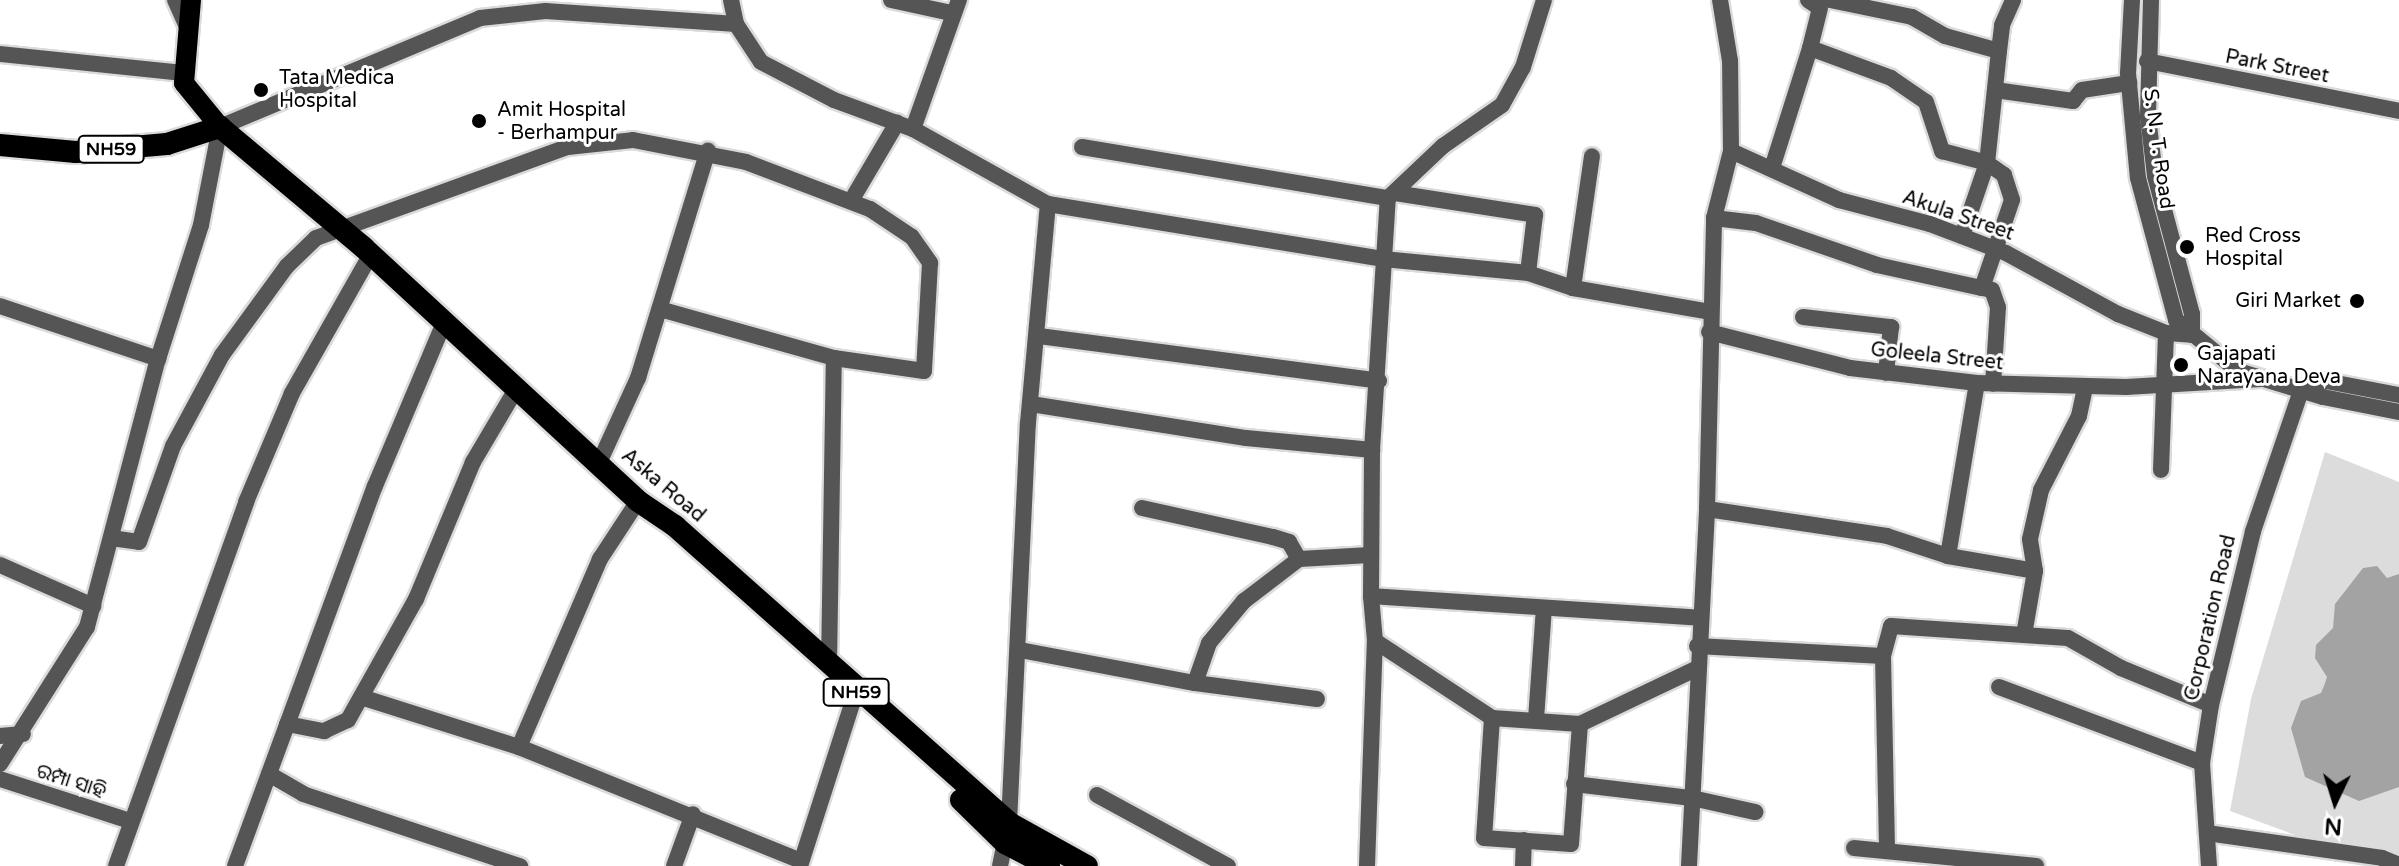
<!DOCTYPE html>
<meta charset="utf-8">
<style>
body{margin:0}
#map{position:relative;width:2399px;height:866px;overflow:hidden;background:#fff;font-family:"Varela Round","Noto Sans Oriya",sans-serif}
div>[style]{position:absolute}
[style*='--x']{left:calc(var(--x)*1px);top:calc(var(--y)*1px);width:calc(var(--w)*1px);rotate:calc(var(--a)*1deg)}
.green>*{inset:0;background:#dcdcdc}
.water>*{inset:0;background:#a3a3a3}
.roads{filter:drop-shadow(2px 0 #dbdbdb) drop-shadow(-2px 0 #dbdbdb) drop-shadow(0 2px #dbdbdb) drop-shadow(0 -2px #dbdbdb)}
.minor>*{height:16px;margin:-8px;padding:0 8px;transform-origin:8px;border-radius:8px;background:#555}
.tertiary>*{height:16px;margin:-8px;padding:0 8px;transform-origin:8px;border-radius:8px;background:#555}
.primary>*{height:20px;margin:-10px;padding:0 10px;transform-origin:10px;border-radius:10px;background:#000}
.trunk>*{height:22px;margin:-11px;padding:0 11px;transform-origin:11px;border-radius:11px;background:#000}
.dots>*{width:22px;height:22px;translate:-50% -50%;box-sizing:border-box;border:4px solid #fff;border-radius:50%}
span{translate:-50% -50%;white-space:nowrap;text-align:center;line-height:1.15;-webkit-text-stroke:6px #fff;paint-order:stroke}
.shield-label span{padding:2px 6px;background:#fff;border:2px solid;border-radius:6px;-webkit-text-stroke-width:0}
.shield-label{font-size:18px;color:#000;font-weight:700}
.street-label{font-size:20px;color:#000}
.poi-label{font-size:20px;color:#000}
.left{translate:0 -50%;text-align:left}
.right{translate:-100% -50%;text-align:right}
.north{position:absolute;left:2295px;top:762px;width:80px;height:80px;-webkit-text-stroke:6px #fff;paint-order:stroke;rotate:184deg;font-size:22px;font-weight:700;line-height:32px;text-align:center;color:#000}
.north::after{content:'';display:block;margin:auto;width:28px;height:36px;background:#000;clip-path:polygon(50% 0,100% 100%,50% 72%,0 100%)}
</style>
<div id="map">
<div class="green">
<i style="clip-path:polygon(2325px 452px,2399px 482px,2399px 863px,2325px 846px,2230px 811px,2251px 699px)"></i>
</div>
<div class="water">
<i style="clip-path:polygon(2377px 566px,2387px 578px,2399px 574px,2399px 787px,2359px 801px,2305px 777px,2291px 728px,2301px 701px,2321px 693px,2324px 686px,2327px 677px,2315px 658px,2316px 645px,2333px 628px,2335px 604px,2363px 568px)"></i>
</div>
<div class="roads">
<div class="minor">
<i style="--x:175;--y:0;--w:27;--a:66"></i>
<i style="--x:731;--y:0;--w:25;--a:78"></i>
<i style="--x:736;--y:24;--w:45;--a:56.7"></i>
<i style="--x:761;--y:62;--w:82;--a:27.5"></i>
<i style="--x:834;--y:100;--w:84;--a:20.2"></i>
<i style="--x:913;--y:129;--w:154;--a:29.1"></i>
<i style="--x:1048;--y:204;--w:339;--a:9.3"></i>
<i style="--x:1383;--y:259;--w:146;--a:5.5"></i>
<i style="--x:1528;--y:273;--w:47;--a:18.4"></i>
<i style="--x:1573;--y:288;--w:139;--a:9.9"></i>
<i style="--x:891;--y:0;--w:61;--a:12.2"></i>
<i style="--x:1808;--y:0;--w:14;--a:34"></i>
<i style="--x:1820;--y:8;--w:41;--a:104"></i>
<i style="--x:1810;--y:48;--w:86;--a:20.3"></i>
<i style="--x:1891;--y:78;--w:42;--a:34.4"></i>
<i style="--x:1926;--y:102;--w:52;--a:71.9"></i>
<i style="--x:1942;--y:151;--w:47;--a:14.9"></i>
<i style="--x:1987;--y:163;--w:21;--a:35"></i>
<i style="--x:2004;--y:175;--w:26;--a:72"></i>
<i style="--x:2012;--y:200;--w:93;--a:108.8"></i>
<i style="--x:1982;--y:288;--w:10;--a:11"></i>
<i style="--x:1992;--y:290;--w:18;--a:71"></i>
<i style="--x:1998;--y:307;--w:77;--a:93.7"></i>
<i style="--x:1830;--y:0;--w:84;--a:11.7"></i>
<i style="--x:1912;--y:17;--w:38;--a:30"></i>
<i style="--x:1945;--y:36;--w:56;--a:15.5"></i>
<i style="--x:1999;--y:51;--w:113;--a:96.1"></i>
<i style="--x:1987;--y:163;--w:77;--a:108.9"></i>
<i style="--x:1999;--y:51;--w:26;--a:-83"></i>
<i style="--x:2002;--y:25;--w:27;--a:-66"></i>
<i style="--x:0;--y:54;--w:186;--a:5.9"></i>
<i style="--x:2147;--y:61;--w:257;--a:11.2"></i>
<i style="--x:1995;--y:90;--w:79;--a:8"></i>
<i style="--x:2073;--y:101;--w:14;--a:-51"></i>
<i style="--x:2082;--y:90;--w:48;--a:-8.5"></i>
<i style="--x:220;--y:127;--w:282;--a:-22.7"></i>
<i style="--x:480;--y:18;--w:66;--a:-6.1"></i>
<i style="--x:546;--y:11;--w:190;--a:3.9"></i>
<i style="--x:913;--y:129;--w:137;--a:-70.4"></i>
<i style="--x:1082;--y:147;--w:310;--a:9.5"></i>
<i style="--x:1731;--y:151;--w:119;--a:24.4"></i>
<i style="--x:1839;--y:200;--w:94;--a:14.8"></i>
<i style="--x:1930;--y:224;--w:81;--a:20.9"></i>
<i style="--x:2006;--y:253;--w:128;--a:28.6"></i>
<i style="--x:2118;--y:314;--w:52;--a:21.6"></i>
<i style="--x:1772;--y:168;--w:126;--a:-72.4"></i>
<i style="--x:1395;--y:193;--w:142;--a:8.9"></i>
<i style="--x:1535;--y:215;--w:58;--a:96.9"></i>
<i style="--x:851;--y:201;--w:91;--a:-59.5"></i>
<i style="--x:1714;--y:218;--w:42;--a:6.8"></i>
<i style="--x:1756;--y:223;--w:128;--a:19.1"></i>
<i style="--x:1877;--y:265;--w:107;--a:12.4"></i>
<i style="--x:1573;--y:288;--w:133;--a:-81.8"></i>
<i style="--x:0;--y:306;--w:167;--a:18.5"></i>
<i style="--x:1803;--y:317;--w:89;--a:6.5"></i>
<i style="--x:1891;--y:327;--w:46;--a:96.2"></i>
<i style="--x:1709;--y:332;--w:146;--a:14.3"></i>
<i style="--x:1850;--y:368;--w:128;--a:6.7"></i>
<i style="--x:1977;--y:383;--w:149;--a:1.5"></i>
<i style="--x:2126;--y:387;--w:135;--a:-3.4"></i>
<i style="--x:1039;--y:336;--w:343;--a:7.5"></i>
<i style="--x:1031;--y:404;--w:218;--a:9"></i>
<i style="--x:1246;--y:438;--w:127;--a:5.4"></i>
<i style="--x:599;--y:463;--w:94;--a:-65.4"></i>
<i style="--x:638;--y:378;--w:238;--a:-72.9"></i>
<i style="--x:2161;--y:470;--w:137;--a:-87.9"></i>
<i style="--x:2166;--y:333;--w:26;--a:4"></i>
<i style="--x:1142;--y:508;--w:134;--a:12.5"></i>
<i style="--x:1273;--y:537;--w:17;--a:17"></i>
<i style="--x:1289;--y:542;--w:20;--a:60"></i>
<i style="--x:1299;--y:559;--w:71;--a:-3.2"></i>
<i style="--x:1707;--y:509;--w:182;--a:8.5"></i>
<i style="--x:1887;--y:536;--w:64;--a:18.2"></i>
<i style="--x:1948;--y:556;--w:88;--a:9.8"></i>
<i style="--x:111;--y:538;--w:28;--a:8"></i>
<i style="--x:139;--y:542;--w:102;--a:-70.5"></i>
<i style="--x:173;--y:446;--w:103;--a:-61.7"></i>
<i style="--x:222;--y:355;--w:110;--a:-53.9"></i>
<i style="--x:287;--y:266;--w:40;--a:-44"></i>
<i style="--x:316;--y:238;--w:268;--a:-19.9"></i>
<i style="--x:568;--y:147;--w:65;--a:-6.1"></i>
<i style="--x:633;--y:140;--w:115;--a:11"></i>
<i style="--x:746;--y:162;--w:133;--a:20.8"></i>
<i style="--x:870;--y:209;--w:50;--a:33.7"></i>
<i style="--x:912;--y:237;--w:32;--a:55"></i>
<i style="--x:930;--y:263;--w:108;--a:93.2"></i>
<i style="--x:924;--y:371;--w:91;--a:-171.8"></i>
<i style="--x:834;--y:358;--w:181;--a:-164.3"></i>
<i style="--x:1948;--y:556;--w:175;--a:-80.5"></i>
<i style="--x:0;--y:565;--w:102;--a:23.8"></i>
<i style="--x:1371;--y:596;--w:329;--a:3.8"></i>
<i style="--x:2024;--y:635;--w:65;--a:-80.2"></i>
<i style="--x:2035;--y:571;--w:32;--a:-99"></i>
<i style="--x:2030;--y:539;--w:50;--a:-77.3"></i>
<i style="--x:2041;--y:490;--w:83;--a:-62.8"></i>
<i style="--x:2079;--y:416;--w:30;--a:-78"></i>
<i style="--x:1375;--y:641;--w:140;--a:33.3"></i>
<i style="--x:1492;--y:718;--w:88;--a:3.9"></i>
<i style="--x:1580;--y:724;--w:128;--a:-25.4"></i>
<i style="--x:1697;--y:646;--w:186;--a:3.1"></i>
<i style="--x:1883;--y:656;--w:31;--a:-75"></i>
<i style="--x:1891;--y:626;--w:177;--a:3.9"></i>
<i style="--x:2068;--y:638;--w:61;--a:29.5"></i>
<i style="--x:2121;--y:668;--w:97;--a:22.3"></i>
<i style="--x:1020;--y:650;--w:178;--a:10.7"></i>
<i style="--x:1195;--y:683;--w:42;--a:-70.7"></i>
<i style="--x:1209;--y:643;--w:55;--a:-50.2"></i>
<i style="--x:1244;--y:601;--w:69;--a:-37.4"></i>
<i style="--x:1883;--y:656;--w:195;--a:88.8"></i>
<i style="--x:829;--y:666;--w:308;--a:-89.1"></i>
<i style="--x:1195;--y:683;--w:123;--a:7.5"></i>
<i style="--x:1999;--y:687;--w:217;--a:20.5"></i>
<i style="--x:361;--y:697;--w:166;--a:17.6"></i>
<i style="--x:519;--y:747;--w:205;--a:-66.7"></i>
<i style="--x:600;--y:559;--w:69;--a:-56.8"></i>
<i style="--x:1492;--y:718;--w:120;--a:93.8"></i>
<i style="--x:1484;--y:838;--w:87;--a:3.9"></i>
<i style="--x:1571;--y:844;--w:120;--a:-85.7"></i>
<i style="--x:1536;--y:719;--w:111;--a:-85.9"></i>
<i style="--x:287;--y:724;--w:38;--a:11"></i>
<i style="--x:324;--y:731;--w:26;--a:-25"></i>
<i style="--x:348;--y:720;--w:139;--a:-60.7"></i>
<i style="--x:416;--y:599;--w:148;--a:-67.4"></i>
<i style="--x:473;--y:462;--w:88;--a:-59.4"></i>
<i style="--x:0;--y:736;--w:23;--a:-5"></i>
<i style="--x:519;--y:747;--w:304;--a:22"></i>
<i style="--x:269;--y:774;--w:39;--a:30"></i>
<i style="--x:303;--y:794;--w:229;--a:18.4"></i>
<i style="--x:0;--y:779;--w:137;--a:17.9"></i>
<i style="--x:1574;--y:784;--w:119;--a:6.8"></i>
<i style="--x:1692;--y:798;--w:65;--a:12.5"></i>
<i style="--x:1097;--y:795;--w:149;--a:28.5"></i>
<i style="--x:2207;--y:833;--w:177;--a:8.1"></i>
<i style="--x:2382;--y:858;--w:18;--a:22"></i>
<i style="--x:1854;--y:848;--w:183;--a:5.6"></i>
<i style="--x:116;--y:866;--w:387;--a:-70.3"></i>
<i style="--x:246;--y:502;--w:118;--a:-67.1"></i>
<i style="--x:292;--y:393;--w:160;--a:-60.4"></i>
<i style="--x:235;--y:866;--w:405;--a:-69.8"></i>
<i style="--x:375;--y:486;--w:180;--a:-67.1"></i>
<i style="--x:674;--y:866;--w:55;--a:-69.9"></i>
<i style="--x:800;--y:866;--w:170;--a:-72.2"></i>
<i style="--x:1000;--y:866;--w:44;--a:-78.2"></i>
<i style="--x:1009;--y:823;--w:400;--a:-87.3"></i>
<i style="--x:1028;--y:423;--w:220;--a:-84.8"></i>
<i style="--x:1367;--y:866;--w:225;--a:-88"></i>
<i style="--x:1375;--y:641;--w:45;--a:-95.1"></i>
<i style="--x:1371;--y:596;--w:146;--a:-89.6"></i>
<i style="--x:1372;--y:450;--w:253;--a:-86.4"></i>
<i style="--x:1388;--y:198;--w:76;--a:-43.4"></i>
<i style="--x:1443;--y:146;--w:72;--a:-34.8"></i>
<i style="--x:1502;--y:105;--w:43;--a:-61.1"></i>
<i style="--x:1523;--y:67;--w:70;--a:-72.6"></i>
<i style="--x:1523;--y:866;--w:26;--a:-88"></i>
<i style="--x:1689;--y:866;--w:357;--a:-87.1"></i>
<i style="--x:1707;--y:509;--w:291;--a:-88.6"></i>
<i style="--x:1714;--y:218;--w:69;--a:-75.8"></i>
<i style="--x:1731;--y:151;--w:90;--a:-90.6"></i>
<i style="--x:1730;--y:61;--w:62;--a:-99.3"></i>
</div>
<div class="tertiary">
<i style="--x:2132;--y:0;--w:73;--a:93.1"></i>
<i style="--x:2128;--y:73;--w:105;--a:84.6"></i>
<i style="--x:2138;--y:178;--w:147;--a:75"></i>
<i style="--x:2176;--y:320;--w:80;--a:39.4"></i>
<i style="--x:2238;--y:371;--w:89;--a:17"></i>
<i style="--x:2323;--y:397;--w:77;--a:11.2"></i>
<i style="--x:2151;--y:0;--w:117;--a:91.5"></i>
<i style="--x:2148;--y:117;--w:59;--a:83.2"></i>
<i style="--x:2155;--y:176;--w:143;--a:75"></i>
<i style="--x:2192;--y:314;--w:21;--a:90"></i>
<i style="--x:2302;--y:388;--w:25;--a:-16"></i>
<i style="--x:2326;--y:381;--w:74;--a:10.9"></i>
<i style="--x:0;--y:764;--w:162;--a:-57.6"></i>
<i style="--x:87;--y:627;--w:277;--a:-75.2"></i>
<i style="--x:158;--y:359;--w:141;--a:-72.2"></i>
<i style="--x:201;--y:225;--w:100;--a:-79"></i>
<i style="--x:2209;--y:866;--w:103;--a:-93.9"></i>
<i style="--x:2202;--y:763;--w:59;--a:-81.2"></i>
<i style="--x:2211;--y:705;--w:179;--a:-76.4"></i>
<i style="--x:2253;--y:531;--w:151;--a:-71.1"></i>
</div>
<div class="primary">
<i style="--x:191;--y:0;--w:83;--a:94.8"></i>
<i style="--x:184;--y:83;--w:57;--a:50.7"></i>
</div>
<div class="trunk">
<i style="--x:0;--y:145;--w:76;--a:5.3"></i>
<i style="--x:76;--y:152;--w:91;--a:-5"></i>
<i style="--x:167;--y:144;--w:56;--a:-17.8"></i>
<i style="--x:220;--y:127;--w:187;--a:40"></i>
<i style="--x:363;--y:247;--w:374;--a:42.7"></i>
<i style="--x:638;--y:501;--w:45;--a:34"></i>
<i style="--x:675;--y:526;--w:447;--a:41.6"></i>
<i style="--x:1009;--y:823;--w:89;--a:28.9"></i>
<i style="--x:961;--y:800;--w:62;--a:44.3"></i>
<i style="--x:1005;--y:843;--w:50;--a:27.6"></i>
</div>
</div>
<div class="dots">
<i style="left:261px;top:90px;background:#000"></i>
<i style="left:479px;top:121px;background:#000"></i>
<i style="left:2187px;top:247px;background:#000"></i>
<i style="left:2357px;top:301px;background:#000"></i>
<i style="left:2181px;top:365px;background:#000"></i>
</div>
<div class="shield-label">
<span style="left:111px;top:149px">NH59</span>
<span style="left:856px;top:692px">NH59</span>
</div>
<div class="street-label">
<span style="left:2277px;top:67px;rotate:11deg">Park Street</span>
<span style="left:2158px;top:149px;rotate:82deg">S. N. T. Road</span>
<span style="left:1958px;top:216px;rotate:19deg">Akula Street</span>
<span style="left:1937px;top:357px;rotate:6deg">Goleela Street</span>
<span style="left:663px;top:486px;rotate:40deg">Aska Road</span>
<span style="left:2211px;top:618px;rotate:-77deg">Corporation Road</span>
<span style="left:71px;top:782px;rotate:18deg">ରମ୍ପା ସାହି</span>
</div>
<div class="poi-label">
<span class="left" style="left:279px;top:90px">Tata Medica<br>Hospital</span>
<span class="left" style="left:497px;top:122px">Amit Hospital<br>- Berhampur</span>
<span class="left" style="left:2205px;top:248px">Red Cross<br>Hospital</span>
<span class="right" style="left:2341px;top:301px">Giri Market</span>
<span class="left" style="left:2197px;top:366px">Gajapati<br>Narayana Deva</span>
</div>
<div class="north">N</div>
</div>
